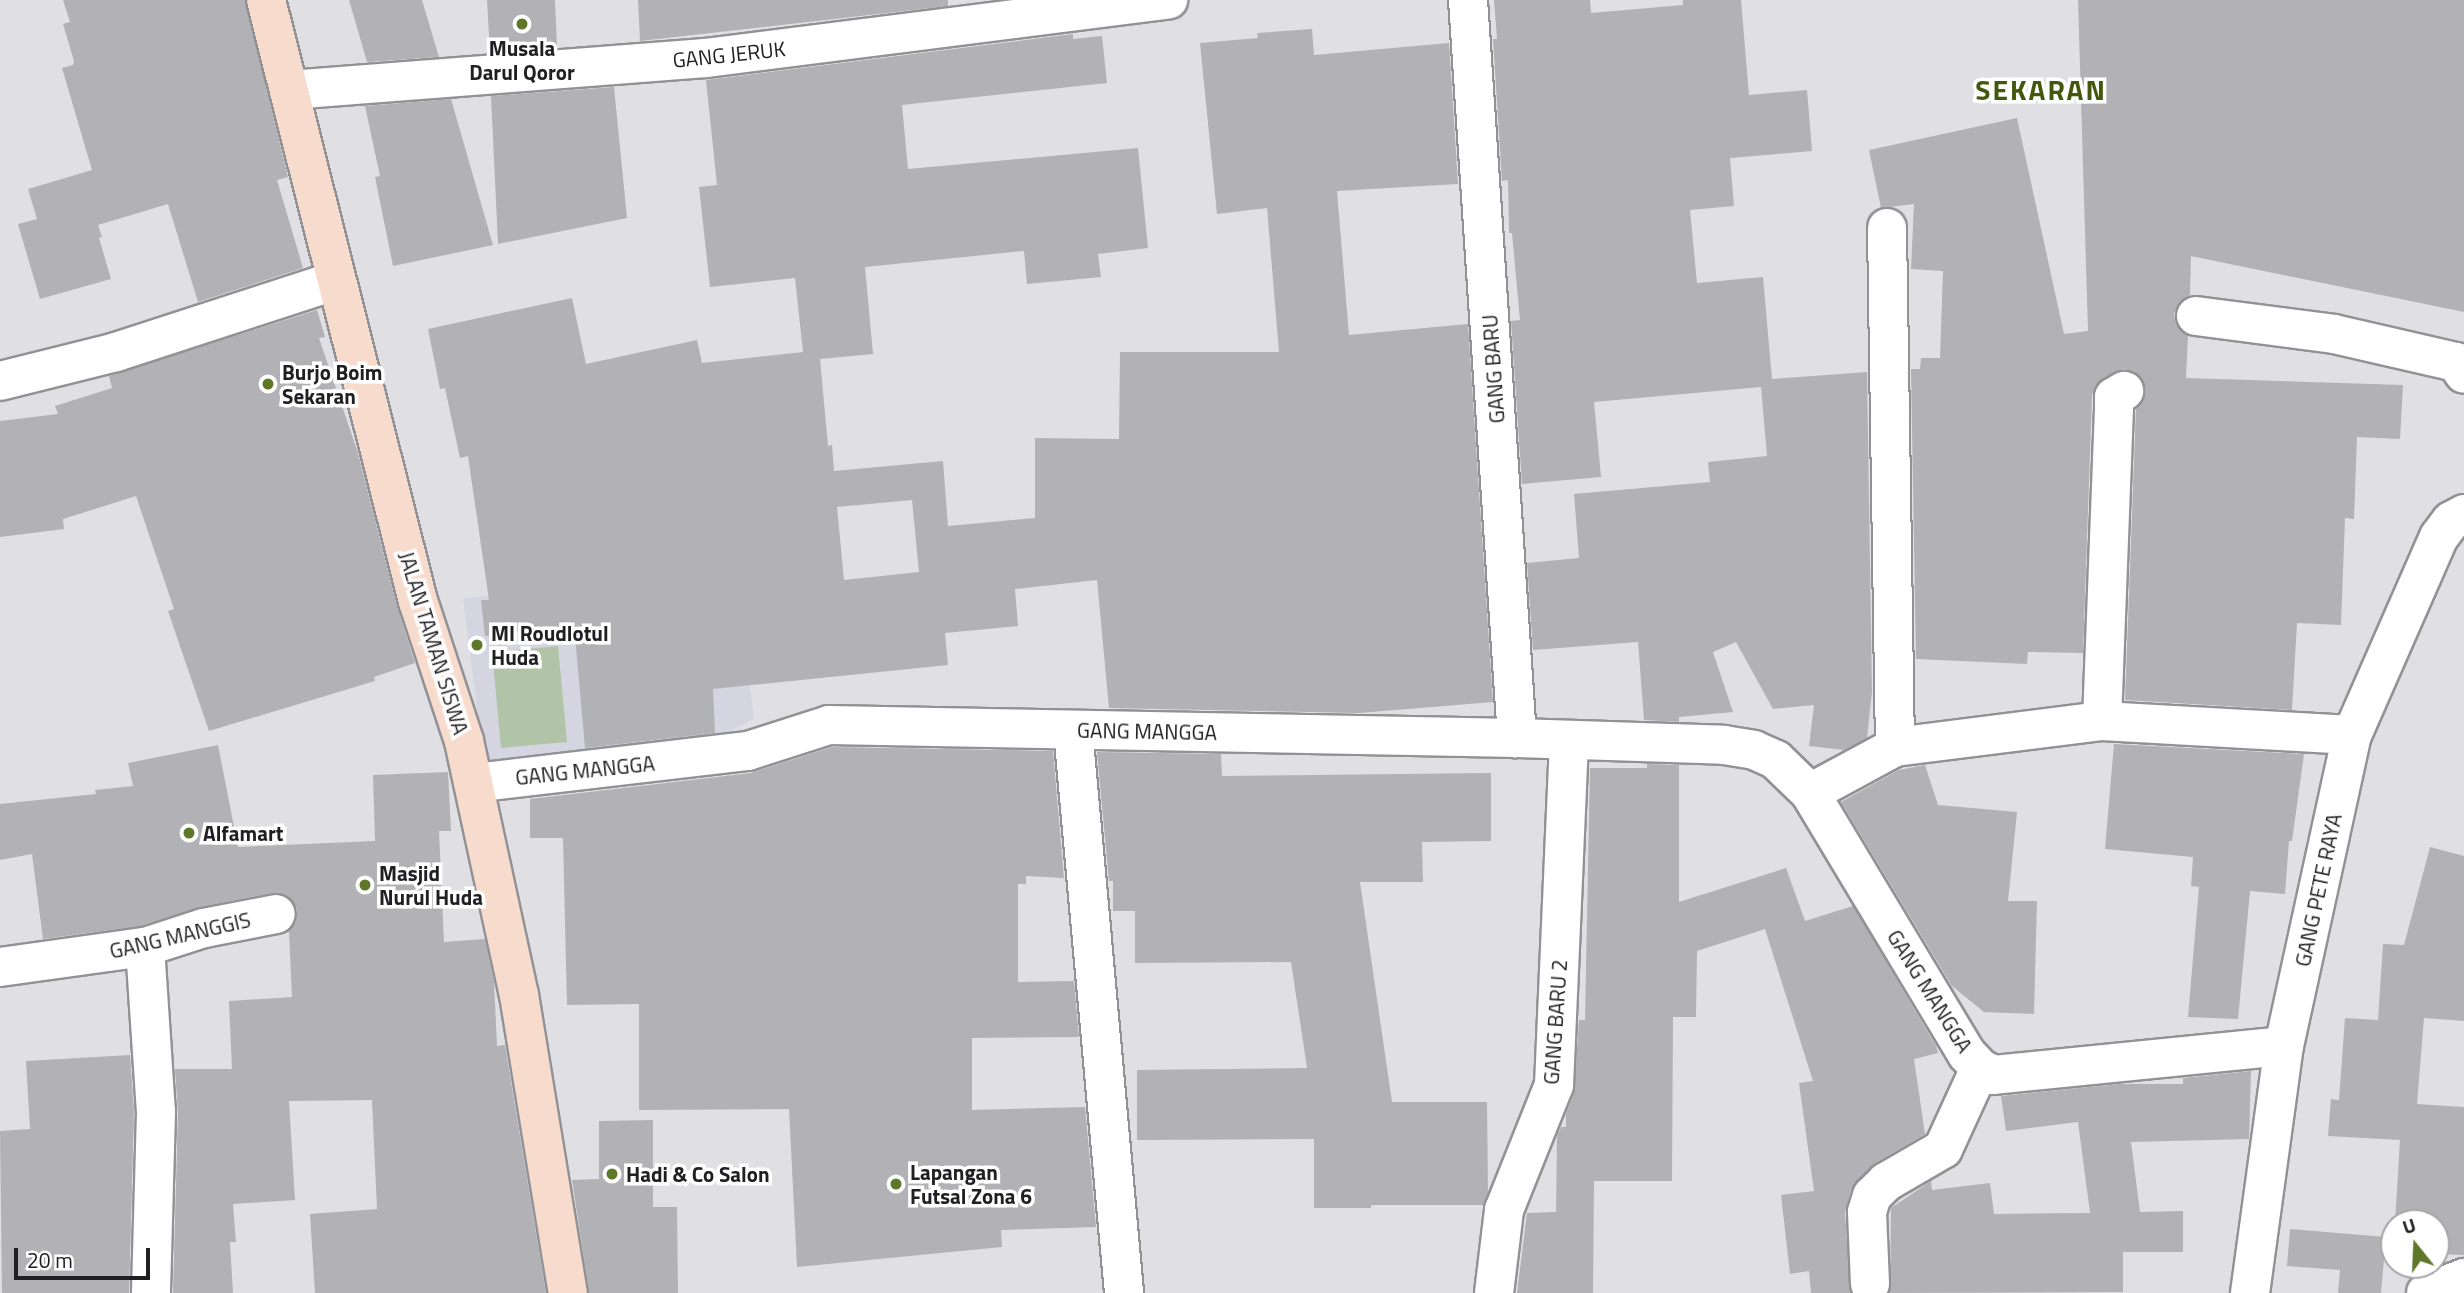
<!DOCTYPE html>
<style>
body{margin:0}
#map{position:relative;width:2464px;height:1293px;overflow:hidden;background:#e0e0e4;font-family:"Titillium Web",sans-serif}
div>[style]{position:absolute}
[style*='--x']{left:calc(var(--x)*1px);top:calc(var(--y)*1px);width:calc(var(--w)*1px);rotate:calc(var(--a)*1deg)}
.built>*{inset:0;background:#d5d5e1}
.green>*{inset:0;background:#b1c4a7}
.building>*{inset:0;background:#b1b1b6}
.roads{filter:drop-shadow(2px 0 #929296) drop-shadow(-2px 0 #929296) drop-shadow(0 2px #929296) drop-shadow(0 -2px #929296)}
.minor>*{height:38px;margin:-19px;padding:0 19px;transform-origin:19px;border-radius:19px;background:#fff}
.secondary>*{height:38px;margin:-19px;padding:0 19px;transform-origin:19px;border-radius:19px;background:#f7dcce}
.dots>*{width:19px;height:19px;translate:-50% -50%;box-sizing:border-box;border:4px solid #fff;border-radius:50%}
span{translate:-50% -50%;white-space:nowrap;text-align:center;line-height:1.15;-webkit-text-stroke:7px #fff;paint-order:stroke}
.poi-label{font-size:21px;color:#202022;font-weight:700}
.left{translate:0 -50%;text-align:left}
.street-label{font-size:21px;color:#202022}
.district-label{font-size:28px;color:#43580c;font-weight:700;letter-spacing:2px}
.north{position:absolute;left:2380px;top:1209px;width:70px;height:70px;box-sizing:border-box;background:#fff;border:2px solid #a6a6a7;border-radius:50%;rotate:342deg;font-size:19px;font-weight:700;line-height:28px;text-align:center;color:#202022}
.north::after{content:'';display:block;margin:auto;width:24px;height:32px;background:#5f7729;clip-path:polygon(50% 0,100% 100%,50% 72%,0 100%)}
.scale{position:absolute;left:14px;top:1248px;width:136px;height:32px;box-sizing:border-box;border:4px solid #202022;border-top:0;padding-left:9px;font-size:21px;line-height:24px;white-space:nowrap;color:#202022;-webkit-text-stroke:5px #fff;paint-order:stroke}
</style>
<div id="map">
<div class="built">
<i style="clip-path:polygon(735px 565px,754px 719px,689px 751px,485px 772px,463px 599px,599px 577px)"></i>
</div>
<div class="green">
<i style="clip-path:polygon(558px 646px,567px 742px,501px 748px,492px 652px)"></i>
</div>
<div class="building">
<i style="clip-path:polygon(63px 0,245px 0,288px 177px,277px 180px,303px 268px,198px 302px,168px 204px,98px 225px,102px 237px,99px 238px,111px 279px,40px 299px,18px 224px,37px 219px,28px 189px,92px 170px,62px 68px,73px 65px,74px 61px,63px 24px,70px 22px)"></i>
<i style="clip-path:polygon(349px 0,422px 0,439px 57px,367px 62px)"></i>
<i style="clip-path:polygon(487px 0,555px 0,557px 47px,490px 53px)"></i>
<i style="clip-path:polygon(638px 0,948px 0,948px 6px,640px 41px)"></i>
<i style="clip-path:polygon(1494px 0,1590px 0,1591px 13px,1683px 5px,1683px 0,1741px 0,1749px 95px,1807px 90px,1812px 151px,1730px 158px,1734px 206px,1690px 210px,1697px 283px,1763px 277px,1772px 379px,1867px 372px,1872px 692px,1867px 738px,1844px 750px,1809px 746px,1814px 705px,1773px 709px,1736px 642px,1713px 652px,1733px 712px,1679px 717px,1679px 722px,1644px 720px,1638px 642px,1533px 650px,1527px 563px,1579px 558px,1574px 494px,1710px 482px,1708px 462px,1767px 456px,1761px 387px,1594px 402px,1601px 477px,1522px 484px,1511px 321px,1520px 320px,1512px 233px,1509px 233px,1508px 180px,1502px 181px,1493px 39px,1497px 39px)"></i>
<i style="clip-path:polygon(2078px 0,2464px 0,2464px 312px,2191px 256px,2190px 295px,2179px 302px,2174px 313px,2176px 325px,2188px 336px,2186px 378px,2403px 385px,2400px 439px,2357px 437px,2354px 519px,2345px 518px,2341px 625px,2297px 623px,2292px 710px,2125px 700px,2136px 409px,2143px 402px,2146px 391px,2142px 379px,2135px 372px,2124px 369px,2102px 379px,2095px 386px,2092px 396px,2083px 653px,2028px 652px,2027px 664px,1916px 659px,1911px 369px,1920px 369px,1921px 358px,1940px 358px,1943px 271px,1911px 269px,1914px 204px,1881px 208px,1869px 150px,2017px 118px,2064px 334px,2088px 331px)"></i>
<i style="clip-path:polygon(evenodd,1312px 29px,1314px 55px,1449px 43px,1458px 184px,1337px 191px,1349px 335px,1468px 324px,1493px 702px,1359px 713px,1109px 708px,1097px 580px,1015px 589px,1018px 626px,945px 633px,948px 665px,713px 689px,715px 733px,585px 748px,574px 625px,485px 636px,481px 600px,489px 600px,468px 456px,460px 458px,445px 388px,440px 389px,428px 329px,572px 298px,586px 364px,697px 340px,702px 363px,803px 352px,795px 278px,710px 287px,699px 187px,717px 185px,706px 80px,1073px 34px,1073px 39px,1102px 36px,1107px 83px,902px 105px,908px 169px,1138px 148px,1148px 248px,1098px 254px,1101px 277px,1027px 284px,1024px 251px,865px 267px,873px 354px,820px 359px,828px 446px,832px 445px,834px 471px,943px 461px,948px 526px,1035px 518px,1035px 438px,1119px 439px,1120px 352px,1279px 352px,1267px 208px,1217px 214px,1200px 43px,1258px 38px,1257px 33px,1312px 29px,912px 500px,919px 572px,844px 580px,837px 507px,912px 500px)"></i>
<i style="clip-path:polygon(614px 87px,627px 218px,498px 244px,491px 96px)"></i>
<i style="clip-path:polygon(451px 99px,493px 245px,393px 266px,375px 177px,380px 176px,365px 106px)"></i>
<i style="clip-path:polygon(317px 310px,325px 337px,319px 338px,358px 453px,397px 606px,415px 663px,374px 677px,375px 681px,209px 731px,168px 611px,174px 609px,136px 496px,63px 519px,64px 529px,0 537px,0 421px,58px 414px,55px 406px,112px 388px,109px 376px)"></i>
<i style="clip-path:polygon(2114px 744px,2304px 754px,2292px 841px,2289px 841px,2285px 894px,2250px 891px,2238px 1019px,2188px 1017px,2199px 887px,2191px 886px,2193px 857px,2105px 849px)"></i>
<i style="clip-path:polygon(218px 745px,238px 847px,375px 841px,373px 775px,448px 772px,451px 831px,439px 831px,444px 942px,485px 939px,494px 982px,497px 1046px,505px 1045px,546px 1293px,315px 1293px,310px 1214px,377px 1209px,372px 1100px,289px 1101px,295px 1200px,233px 1204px,236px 1242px,230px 1242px,233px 1293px,173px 1293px,178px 1113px,175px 1069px,232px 1069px,229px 1001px,292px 997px,289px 931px,296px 922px,297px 909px,288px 896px,272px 893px,200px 907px,140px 926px,43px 939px,32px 854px,0 860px,0 804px,96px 794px,95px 790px,133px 786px,128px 763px)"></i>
<i style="clip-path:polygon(832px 747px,1053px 751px,1064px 878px,1026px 876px,1026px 884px,1018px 884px,1018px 982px,1074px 981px,1079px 1037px,972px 1038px,972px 1110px,1085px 1107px,1096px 1227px,1001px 1230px,1002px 1247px,797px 1267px,789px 1109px,639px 1110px,639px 1004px,567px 1005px,563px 838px,530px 838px,530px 799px,751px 773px)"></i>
<i style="clip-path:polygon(1097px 752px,1221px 754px,1222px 776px,1491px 773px,1491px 841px,1422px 842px,1423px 882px,1360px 882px,1392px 1102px,1487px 1102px,1488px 1192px,1483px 1205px,1371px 1205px,1371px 1208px,1314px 1208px,1314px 1139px,1137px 1140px,1137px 1070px,1307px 1068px,1291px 962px,1135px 963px,1135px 911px,1113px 911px,1113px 881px,1109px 881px)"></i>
<i style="clip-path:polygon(1647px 764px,1679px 765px,1679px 902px,1786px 868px,1805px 921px,1853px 906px,1936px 1046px,1938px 1053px,1914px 1059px,1925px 1134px,1875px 1163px,1851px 1189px,1845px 1213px,1851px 1293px,1811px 1293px,1809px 1271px,1790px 1274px,1781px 1195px,1814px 1191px,1799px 1083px,1813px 1081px,1765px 929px,1697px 951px,1696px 1017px,1673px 1017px,1672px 1181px,1594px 1181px,1593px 1293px,1517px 1293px,1527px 1213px,1556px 1212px,1557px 1136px,1561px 1127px,1566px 1127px,1566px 1114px,1574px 1093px,1579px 1020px,1585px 1020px,1590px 768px,1647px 768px)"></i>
<i style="clip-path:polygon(1925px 765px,1938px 805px,2017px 812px,2008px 901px,2037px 901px,2034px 1014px,1984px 1012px,1952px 986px,1841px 802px,1899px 770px)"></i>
<i style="clip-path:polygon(2430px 847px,2464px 856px,2464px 1021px,2424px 1018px,2417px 1104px,2464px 1107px,2464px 1255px,2437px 1254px,2436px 1260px,2436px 1223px,2395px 1223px,2400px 1140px,2328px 1136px,2331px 1099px,2339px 1100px,2345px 1018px,2378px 1020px,2383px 944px,2404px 945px)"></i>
<i style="clip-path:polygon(130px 1055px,134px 1112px,129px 1293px,2px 1293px,0 1131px,30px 1129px,26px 1061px)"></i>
<i style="clip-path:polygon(2251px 1071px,2249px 1139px,2131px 1142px,2140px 1212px,2183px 1211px,2183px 1252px,2123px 1252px,2123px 1292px,1890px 1293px,1891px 1208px,1931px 1181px,1932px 1190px,1990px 1183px,1994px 1214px,2090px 1213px,2078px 1122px,2006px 1131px,2001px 1096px,2119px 1084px,2183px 1084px,2183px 1078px)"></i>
<i style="clip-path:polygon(653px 1120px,653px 1207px,677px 1207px,678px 1293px,589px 1293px,572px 1180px,599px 1179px,599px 1121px)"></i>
<i style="clip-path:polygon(2290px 1229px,2386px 1237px,2381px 1293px,2338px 1293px,2340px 1270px,2287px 1266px)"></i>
</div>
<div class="roads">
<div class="minor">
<i style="--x:1468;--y:0;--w:740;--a:86.2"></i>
<i style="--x:289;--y:90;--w:418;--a:-4.4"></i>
<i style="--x:706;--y:58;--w:466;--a:-7.2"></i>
<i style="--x:1887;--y:228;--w:519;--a:89.12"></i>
<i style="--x:2196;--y:316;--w:139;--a:7.4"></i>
<i style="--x:2334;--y:334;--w:125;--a:12.9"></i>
<i style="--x:2456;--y:362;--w:14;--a:56"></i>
<i style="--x:0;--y:381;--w:120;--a:-14"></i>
<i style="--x:116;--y:352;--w:230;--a:-18"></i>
<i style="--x:2102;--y:721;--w:318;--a:-87.8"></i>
<i style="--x:2114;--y:403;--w:6;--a:-90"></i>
<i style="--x:2114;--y:397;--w:12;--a:-31"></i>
<i style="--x:1073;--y:730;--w:565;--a:84.82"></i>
<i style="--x:474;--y:783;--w:276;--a:-6.7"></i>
<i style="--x:748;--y:751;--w:85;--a:-17.8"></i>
<i style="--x:829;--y:725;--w:688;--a:1.08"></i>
<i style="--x:1517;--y:738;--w:207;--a:1.9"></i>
<i style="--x:1724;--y:745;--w:30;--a:9"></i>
<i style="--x:1754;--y:750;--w:24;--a:24"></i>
<i style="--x:1776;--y:760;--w:47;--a:44.1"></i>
<i style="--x:1810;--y:793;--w:305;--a:59"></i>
<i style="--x:1967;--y:1054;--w:19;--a:47"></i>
<i style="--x:1980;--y:1068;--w:15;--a:28"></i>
<i style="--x:1993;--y:1075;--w:292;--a:-5.7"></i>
<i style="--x:1810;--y:793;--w:97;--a:-28.4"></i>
<i style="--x:1895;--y:747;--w:209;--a:-7.2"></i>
<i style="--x:2102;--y:721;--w:250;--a:3.2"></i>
<i style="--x:145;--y:947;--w:165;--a:86.2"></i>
<i style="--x:156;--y:1112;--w:181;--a:91.6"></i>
<i style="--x:0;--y:967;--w:146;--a:-7.9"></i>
<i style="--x:145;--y:947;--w:62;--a:-17.9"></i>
<i style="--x:204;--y:928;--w:73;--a:-11"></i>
<i style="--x:1870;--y:1284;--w:72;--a:-92.4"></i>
<i style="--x:1867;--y:1212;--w:17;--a:-73"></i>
<i style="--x:1872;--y:1196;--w:20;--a:-45"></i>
<i style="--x:1886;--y:1182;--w:66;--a:-30.1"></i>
<i style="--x:1943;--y:1149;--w:89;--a:-65.4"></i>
<i style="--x:1494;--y:1293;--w:84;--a:-83.1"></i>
<i style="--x:1504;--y:1210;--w:135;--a:-68.2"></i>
<i style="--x:1554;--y:1085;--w:344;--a:-87.5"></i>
<i style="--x:2250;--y:1293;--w:249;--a:-82.2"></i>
<i style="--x:2284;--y:1046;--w:318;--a:-77.7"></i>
<i style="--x:2352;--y:735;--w:216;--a:-66.3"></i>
<i style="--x:2439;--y:537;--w:20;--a:-53"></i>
<i style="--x:2451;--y:521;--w:15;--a:-28"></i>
<i style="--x:2426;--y:1293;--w:41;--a:-21.5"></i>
</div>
<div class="secondary">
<i style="--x:266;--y:0;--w:620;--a:75.81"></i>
<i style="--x:418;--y:601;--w:147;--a:71.8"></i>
<i style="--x:464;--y:741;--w:260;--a:77.8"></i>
<i style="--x:519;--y:995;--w:302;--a:80.7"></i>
</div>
</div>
<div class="dots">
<i style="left:522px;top:24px;background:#5f7729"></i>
<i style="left:268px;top:384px;background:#5f7729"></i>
<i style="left:477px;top:645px;background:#5f7729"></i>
<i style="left:189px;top:833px;background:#5f7729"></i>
<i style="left:365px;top:885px;background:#5f7729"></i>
<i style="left:612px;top:1174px;background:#5f7729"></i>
<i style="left:896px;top:1184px;background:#5f7729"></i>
</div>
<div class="poi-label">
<span style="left:522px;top:60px">Musala<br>Darul Qoror</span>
<span class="left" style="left:282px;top:384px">Burjo Boim<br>Sekaran</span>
<span class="left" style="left:491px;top:645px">MI Roudlotul<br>Huda</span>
<span class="left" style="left:203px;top:833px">Alfamart</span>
<span class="left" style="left:379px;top:885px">Masjid<br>Nurul Huda</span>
<span class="left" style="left:910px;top:1184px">Lapangan<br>Futsal Zona 6</span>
<span class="left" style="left:626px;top:1174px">Hadi &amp; Co Salon</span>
</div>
<div class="street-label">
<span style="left:729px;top:54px;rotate:-6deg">GANG JERUK</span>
<span style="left:1493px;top:369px;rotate:-94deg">GANG BARU</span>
<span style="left:434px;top:643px;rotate:73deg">JALAN TAMAN SISWA</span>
<span style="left:1147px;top:731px;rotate:1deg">GANG MANGGA</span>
<span style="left:585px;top:770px;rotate:-6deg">GANG MANGGA</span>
<span style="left:2318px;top:890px;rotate:-78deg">GANG PETE RAYA</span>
<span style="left:180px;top:935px;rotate:-13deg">GANG MANGGIS</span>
<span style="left:1930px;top:991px;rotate:58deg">GANG MANGGA</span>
<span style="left:1555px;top:1022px;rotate:-86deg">GANG BARU 2</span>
</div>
<div class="district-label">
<span style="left:2041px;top:90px">SEKARAN</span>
</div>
<div class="north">U</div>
<div class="scale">20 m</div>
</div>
